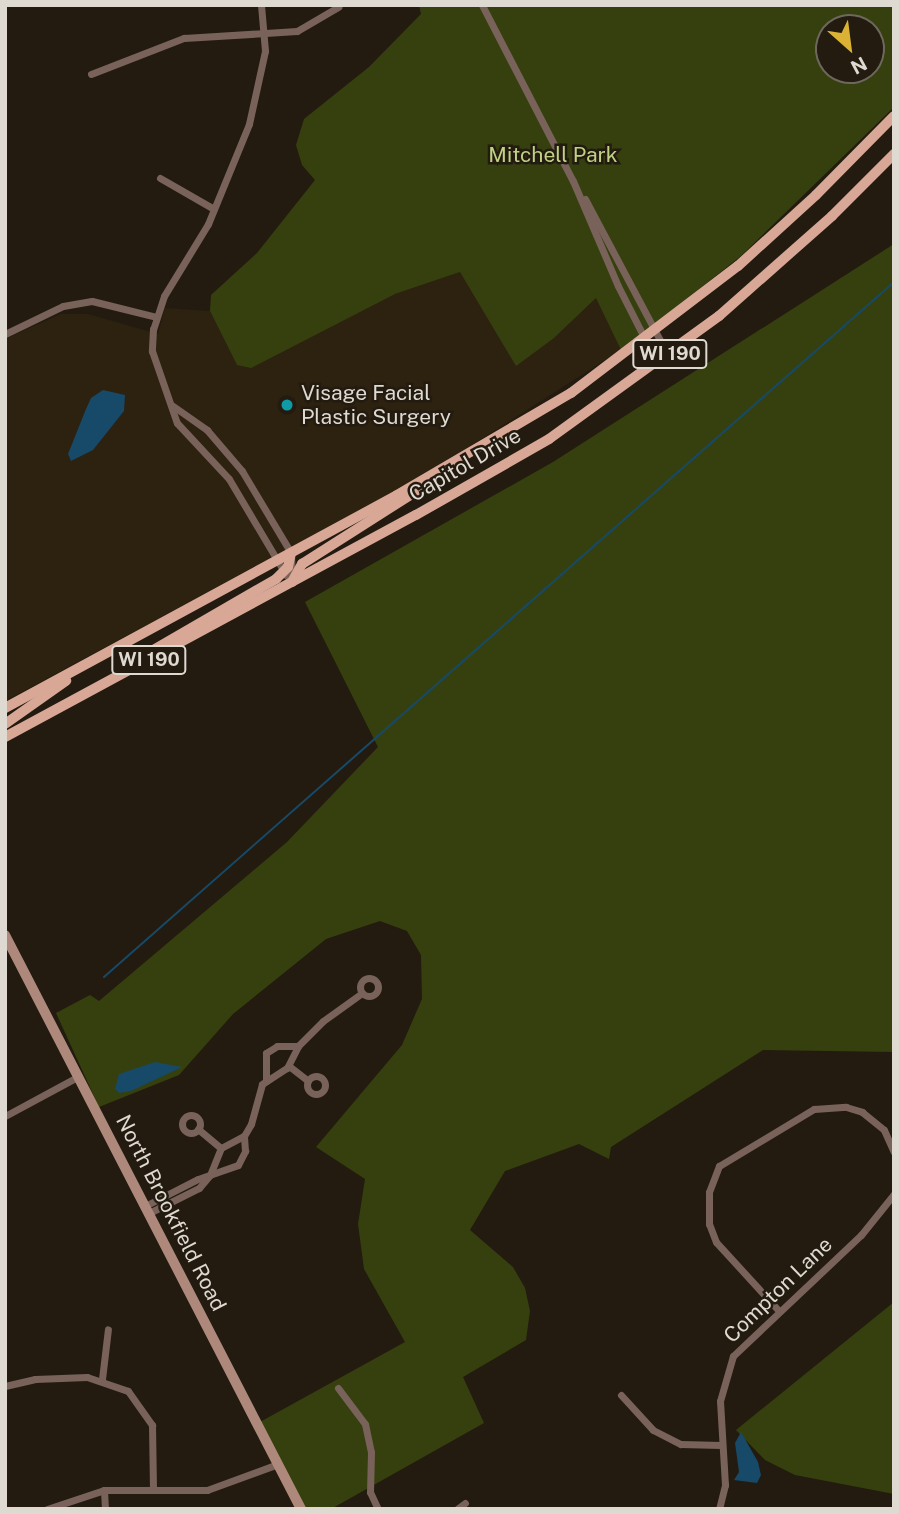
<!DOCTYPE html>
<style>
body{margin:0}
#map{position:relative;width:899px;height:1514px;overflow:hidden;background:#231b10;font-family:"Public Sans",sans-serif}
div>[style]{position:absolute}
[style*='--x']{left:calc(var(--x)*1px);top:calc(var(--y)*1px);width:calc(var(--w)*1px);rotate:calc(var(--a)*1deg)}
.built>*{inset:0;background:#2d2110}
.green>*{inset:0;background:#36400e}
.water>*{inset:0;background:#174968}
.stream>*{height:2px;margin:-1px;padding:0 1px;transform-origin:1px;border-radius:1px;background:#174968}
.street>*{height:7px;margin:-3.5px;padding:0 3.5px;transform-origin:3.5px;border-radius:3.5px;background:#796259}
.street>.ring{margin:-3.5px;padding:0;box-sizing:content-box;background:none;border:7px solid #796259;border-radius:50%}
.secondary>*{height:10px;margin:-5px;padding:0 5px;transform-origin:5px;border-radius:5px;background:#ae897b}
.primary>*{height:10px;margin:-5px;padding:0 5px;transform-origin:5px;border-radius:5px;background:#d8a795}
.dots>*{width:19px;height:19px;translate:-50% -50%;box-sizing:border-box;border:4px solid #231b10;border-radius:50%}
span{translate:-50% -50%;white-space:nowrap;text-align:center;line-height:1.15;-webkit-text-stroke:5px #231b10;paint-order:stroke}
.shield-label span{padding:2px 5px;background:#231b10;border:2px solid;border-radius:5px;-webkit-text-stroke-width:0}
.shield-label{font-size:19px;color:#ded9d1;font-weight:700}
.park-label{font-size:21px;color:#bfd284}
.poi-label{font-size:21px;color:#ded9d1}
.left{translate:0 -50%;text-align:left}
.street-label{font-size:21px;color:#ded9d1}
.frame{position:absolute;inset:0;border:7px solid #ded9d1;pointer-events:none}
.north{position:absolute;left:815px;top:14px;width:70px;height:70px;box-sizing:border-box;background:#231b10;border:2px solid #6e675d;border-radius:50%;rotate:152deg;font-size:19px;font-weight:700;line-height:28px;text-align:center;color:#ded9d1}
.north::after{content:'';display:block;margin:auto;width:24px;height:32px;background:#dbb233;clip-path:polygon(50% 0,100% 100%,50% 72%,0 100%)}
</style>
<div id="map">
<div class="built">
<i style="clip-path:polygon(460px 272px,554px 338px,597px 297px,621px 350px,423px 476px,5px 701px,5px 339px,61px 314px,88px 314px,158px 334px,165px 308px,210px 311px,237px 365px,395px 294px)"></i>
</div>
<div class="green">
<i style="clip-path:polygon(evenodd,419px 5px,894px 5px,894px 107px,741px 256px,621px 350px,596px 298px,554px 338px,516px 366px,460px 272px,395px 294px,251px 368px,237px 365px,210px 311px,211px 295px,257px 253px,315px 180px,302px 165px,296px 145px,304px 119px,369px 67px,421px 14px,419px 5px,829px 28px,871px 28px,871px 70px,829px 70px,829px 28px)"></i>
<i style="clip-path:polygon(894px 244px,894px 1052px,763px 1050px,611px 1147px,609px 1159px,579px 1144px,505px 1171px,470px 1230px,513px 1267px,525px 1288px,530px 1311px,526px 1340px,463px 1377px,484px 1423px,331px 1509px,305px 1509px,260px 1422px,405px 1342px,364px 1269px,358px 1224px,365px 1179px,316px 1147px,402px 1045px,422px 999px,421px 955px,407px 931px,380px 921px,326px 939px,233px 1014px,179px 1075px,99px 1107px,56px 1013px,90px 995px,99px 1001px,287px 842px,378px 747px,305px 602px,553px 462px)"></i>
<i style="clip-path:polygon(894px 1302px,894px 1494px,795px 1475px,765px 1460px,736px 1430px)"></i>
</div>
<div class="water">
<i style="clip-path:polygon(103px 390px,125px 395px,124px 411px,93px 450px,71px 461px,68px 454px,86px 409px,91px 398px)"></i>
<i style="clip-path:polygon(155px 1062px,182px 1067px,131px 1091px,119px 1093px,115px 1089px,119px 1074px)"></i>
<i style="clip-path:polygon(741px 1432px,758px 1462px,761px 1475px,757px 1483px,734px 1480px,739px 1472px,735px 1443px)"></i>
</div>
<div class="stream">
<i style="--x:104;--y:977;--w:1052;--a:-41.34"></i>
</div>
<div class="street">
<i style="--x:261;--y:5;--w:46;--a:85"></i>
<i style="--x:265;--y:51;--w:75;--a:102.4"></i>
<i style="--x:249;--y:124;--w:108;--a:112.3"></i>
<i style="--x:208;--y:224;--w:84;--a:121.4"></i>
<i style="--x:164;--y:296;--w:35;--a:108"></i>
<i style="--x:153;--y:329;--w:22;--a:93"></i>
<i style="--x:152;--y:351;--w:76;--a:70.9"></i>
<i style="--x:177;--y:423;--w:76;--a:47.1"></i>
<i style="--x:229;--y:479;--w:112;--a:59.3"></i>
<i style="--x:482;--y:5;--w:198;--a:62.7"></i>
<i style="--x:573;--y:181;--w:114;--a:66.8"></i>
<i style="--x:618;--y:286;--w:86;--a:63.1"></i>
<i style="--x:91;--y:74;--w:100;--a:-21.2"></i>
<i style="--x:184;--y:38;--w:113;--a:-3.5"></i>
<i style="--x:297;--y:31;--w:48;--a:-30.3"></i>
<i style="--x:160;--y:178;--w:62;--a:29.9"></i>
<i style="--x:585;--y:199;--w:177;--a:62"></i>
<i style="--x:5;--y:334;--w:64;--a:-25.8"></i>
<i style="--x:63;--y:306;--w:29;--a:-10"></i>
<i style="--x:92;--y:301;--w:66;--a:14"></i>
<i style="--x:173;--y:406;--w:42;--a:35.2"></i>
<i style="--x:207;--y:430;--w:54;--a:49.5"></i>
<i style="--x:242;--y:471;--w:96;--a:59.1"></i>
<i style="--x:291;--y:553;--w:28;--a:88"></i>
<i class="ring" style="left:360px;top:978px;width:11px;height:11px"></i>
<i style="--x:289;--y:1066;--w:24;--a:38"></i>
<i class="ring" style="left:307px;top:1076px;width:11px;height:11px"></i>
<i style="--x:266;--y:1081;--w:28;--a:-90"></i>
<i style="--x:266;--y:1053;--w:13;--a:-32"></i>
<i style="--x:277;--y:1046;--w:21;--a:0"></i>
<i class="ring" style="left:182px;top:1115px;width:11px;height:11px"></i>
<i style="--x:5;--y:1116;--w:84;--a:-28.4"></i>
<i style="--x:198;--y:1129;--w:30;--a:40"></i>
<i style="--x:145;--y:1206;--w:59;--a:-27"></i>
<i style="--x:198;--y:1179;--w:42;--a:-19.3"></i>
<i style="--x:238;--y:1165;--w:16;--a:-63"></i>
<i style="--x:245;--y:1151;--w:15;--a:-94"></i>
<i style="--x:149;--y:1213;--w:56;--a:-26.6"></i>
<i style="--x:199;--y:1188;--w:17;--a:-50"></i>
<i style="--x:210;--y:1175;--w:29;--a:-68"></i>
<i style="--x:221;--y:1148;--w:26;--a:-28"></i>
<i style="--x:244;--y:1136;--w:14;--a:-60"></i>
<i style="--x:251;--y:1124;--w:41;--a:-74.6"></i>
<i style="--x:262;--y:1084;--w:30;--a:-33"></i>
<i style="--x:287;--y:1068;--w:25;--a:-63"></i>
<i style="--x:298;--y:1046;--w:35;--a:-45"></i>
<i style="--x:323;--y:1021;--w:48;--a:-35.7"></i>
<i style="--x:779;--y:1311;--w:93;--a:-132.4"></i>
<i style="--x:716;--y:1242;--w:19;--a:-111"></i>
<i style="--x:709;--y:1224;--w:32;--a:-90"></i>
<i style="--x:709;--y:1192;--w:28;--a:-69"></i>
<i style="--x:719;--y:1166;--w:111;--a:-31"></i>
<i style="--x:814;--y:1109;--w:32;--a:-4"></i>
<i style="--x:846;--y:1107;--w:17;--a:17"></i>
<i style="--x:862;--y:1112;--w:28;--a:39"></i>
<i style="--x:884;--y:1130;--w:24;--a:66"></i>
<i style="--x:102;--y:1379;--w:50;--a:-83.2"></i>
<i style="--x:5;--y:1386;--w:31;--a:-13"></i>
<i style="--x:35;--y:1379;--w:52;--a:-2.2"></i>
<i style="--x:87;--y:1377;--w:43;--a:18.9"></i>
<i style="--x:128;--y:1391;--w:42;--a:54.8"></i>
<i style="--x:152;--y:1425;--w:64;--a:89.1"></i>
<i style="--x:338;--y:1388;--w:45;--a:53.1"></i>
<i style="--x:365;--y:1424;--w:29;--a:78"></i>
<i style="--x:371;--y:1452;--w:40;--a:91.4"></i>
<i style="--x:370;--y:1492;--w:19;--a:65"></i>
<i style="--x:621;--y:1395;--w:47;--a:47.6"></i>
<i style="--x:653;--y:1430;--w:31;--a:27"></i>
<i style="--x:681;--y:1444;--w:40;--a:1.4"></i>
<i style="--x:104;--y:1490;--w:19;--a:87"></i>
<i style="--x:47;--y:1509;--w:60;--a:-18.4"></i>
<i style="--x:104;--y:1490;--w:103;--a:0"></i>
<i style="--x:207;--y:1490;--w:76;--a:-20.1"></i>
<i style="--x:457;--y:1509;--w:10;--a:-37"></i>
<i style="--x:719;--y:1509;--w:25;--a:-76"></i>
<i style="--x:725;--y:1485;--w:84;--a:-93.4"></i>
<i style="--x:720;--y:1401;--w:47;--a:-73.9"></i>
<i style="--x:733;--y:1356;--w:176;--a:-43.4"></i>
<i style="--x:861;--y:1235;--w:53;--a:-51.2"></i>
</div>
<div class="secondary">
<i style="--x:5;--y:935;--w:646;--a:62.72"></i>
</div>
<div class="primary">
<i style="--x:292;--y:582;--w:21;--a:-61"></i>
<i style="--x:302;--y:564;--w:143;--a:-32.5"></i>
<i style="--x:148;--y:653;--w:148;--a:-30"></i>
<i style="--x:276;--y:579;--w:17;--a:-45"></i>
<i style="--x:288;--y:567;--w:14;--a:-78"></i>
<i style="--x:5;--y:708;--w:446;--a:-28.5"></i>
<i style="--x:397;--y:495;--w:202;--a:-30.4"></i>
<i style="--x:571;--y:393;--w:210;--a:-37.3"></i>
<i style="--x:738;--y:266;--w:105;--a:-42.3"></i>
<i style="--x:816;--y:195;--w:111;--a:-45.4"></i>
<i style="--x:5;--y:724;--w:75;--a:-35.2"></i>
<i style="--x:5;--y:737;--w:467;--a:-28.4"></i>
<i style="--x:416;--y:515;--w:153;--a:-29.7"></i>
<i style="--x:549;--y:439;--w:210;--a:-35.9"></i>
<i style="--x:719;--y:316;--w:151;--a:-41.5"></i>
<i style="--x:832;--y:216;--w:88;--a:-45"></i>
</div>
<div class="dots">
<i style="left:287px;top:405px;background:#0f9aa8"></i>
</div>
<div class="shield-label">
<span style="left:670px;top:354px">WI 190</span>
<span style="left:149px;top:660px">WI 190</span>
</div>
<div class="park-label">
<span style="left:553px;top:155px">Mitchell Park</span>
</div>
<div class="poi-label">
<span class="left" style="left:301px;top:405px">Visage Facial<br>Plastic Surgery</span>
</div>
<div class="street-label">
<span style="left:465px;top:465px;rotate:-30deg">Capitol Drive</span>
<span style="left:171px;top:1213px;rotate:63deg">North Brookfield Road</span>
<span style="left:778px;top:1290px;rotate:-44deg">Compton Lane</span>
</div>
<div class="frame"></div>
<div class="north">N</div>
</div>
